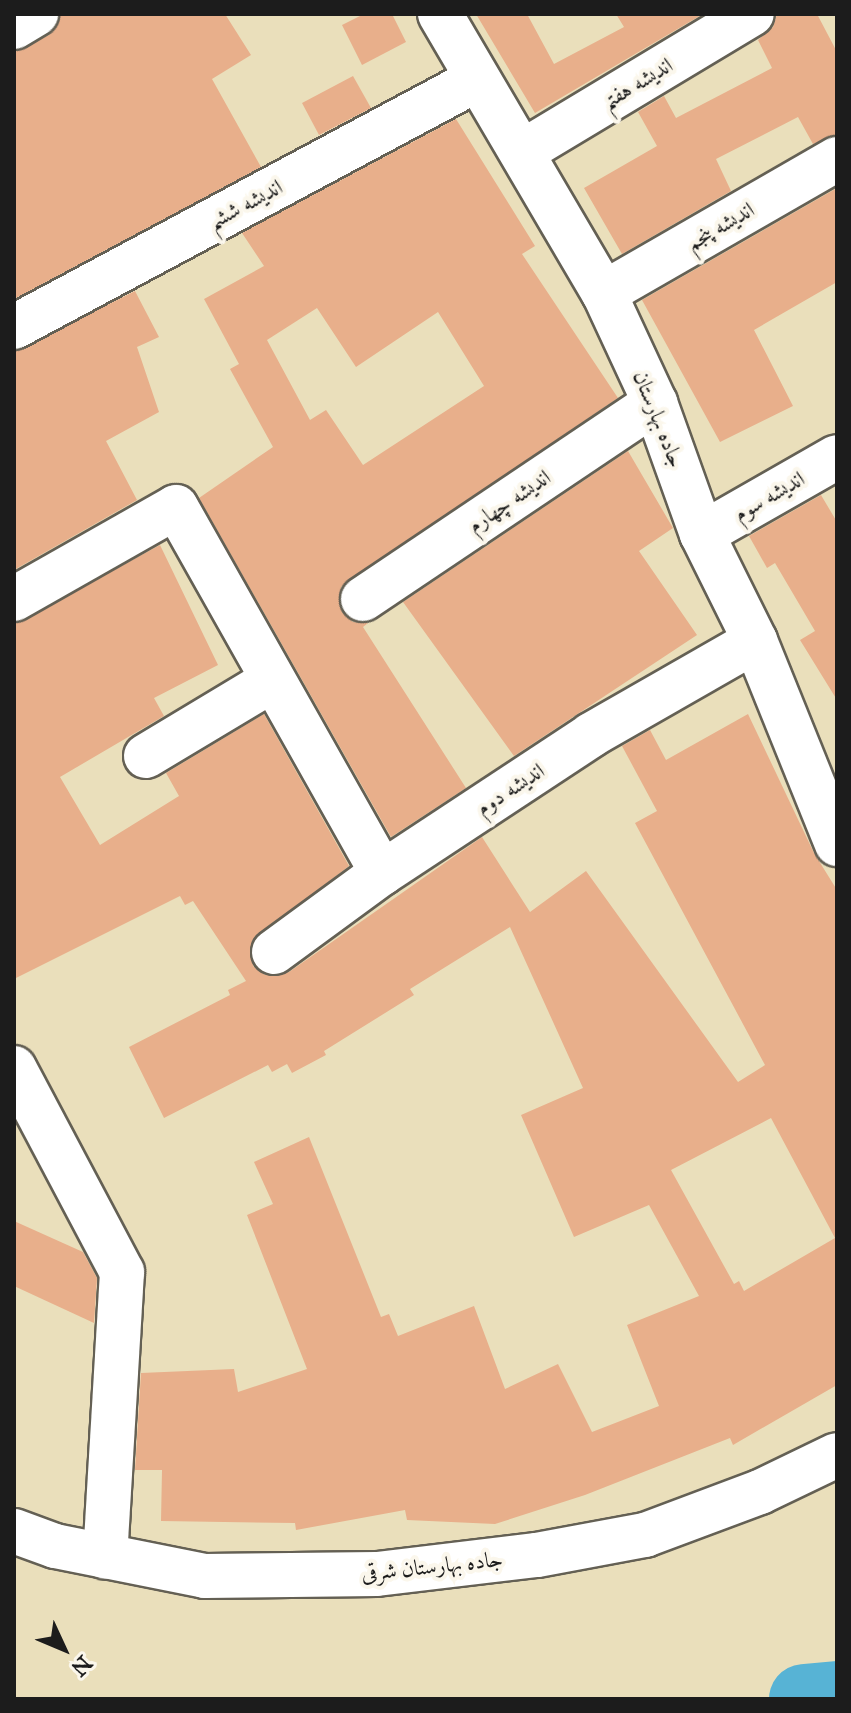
<!DOCTYPE html>
<meta charset="utf-8">
<style>
body{margin:0}
#map{position:relative;width:851px;height:1713px;overflow:hidden;background:#eadfbb;font-family:"IM FELL Great Primer",Amiri,serif}
div>[style]{position:absolute}
[style*='--x']{left:calc(var(--x)*1px);top:calc(var(--y)*1px);width:calc(var(--w)*1px);rotate:calc(var(--a)*1deg)}
.river>*{height:70px;margin:-35px;padding:0 35px;transform-origin:35px;border-radius:35px;background:#57b3d5}
.building>*{inset:0;background:#e8af8b}
.roads{filter:drop-shadow(2px 0 #646054) drop-shadow(-2px 0 #646054) drop-shadow(0 2px #646054) drop-shadow(0 -2px #646054)}
.minor>*{height:44px;margin:-22px;padding:0 22px;transform-origin:22px;border-radius:22px;background:#fff}
span{translate:-50% -50%;white-space:nowrap;text-align:center;line-height:1.15;-webkit-text-stroke:8px #fbf7ec;paint-order:stroke}
.street-label{font-size:22px;color:#1c1c1c}
.frame{position:absolute;inset:0;border:16px solid #1c1c1c;pointer-events:none}
.north{position:absolute;left:24px;top:1609px;width:80px;height:80px;-webkit-text-stroke:6px #fbf7ec;paint-order:stroke;rotate:134deg;font-size:22px;font-weight:700;line-height:32px;text-align:center;color:#1c1c1c}
.north::after{content:'';display:block;margin:auto;width:28px;height:36px;background:#1c1c1c;clip-path:polygon(50% 0,100% 100%,50% 72%,0 100%)}
</style>
<div id="map">
<div class="river">
<i style="--x:804;--y:1699;--w:33;--a:-5"></i>
</div>
<div class="building">
<i style="clip-path:polygon(61px 14px,225px 14px,251px 55px,212px 79px,261px 167px,14px 299px,14px 52px,49px 35px)"></i>
<i style="clip-path:polygon(364px 14px,392px 14px,406px 42px,362px 65px,342px 25px)"></i>
<i style="clip-path:polygon(476px 14px,527px 14px,554px 64px,624px 27px,616px 14px,703px 14px,535px 113px)"></i>
<i style="clip-path:polygon(777px 14px,817px 14px,837px 52px,837px 134px,813px 144px,798px 117px,716px 159px,731px 191px,622px 254px,584px 188px,657px 146px,638px 112px,664px 96px,676px 118px,772px 68px,758px 40px,773px 27px)"></i>
<i style="clip-path:polygon(353px 76px,371px 108px,319px 135px,302px 103px)"></i>
<i style="clip-path:polygon(evenodd,456px 119px,535px 246px,522px 254px,618px 398px,341px 587px,342px 612px,353px 622px,368px 623px,363px 627px,466px 788px,391px 837px,199px 498px,273px 447px,230px 369px,239px 364px,204px 299px,264px 266px,242px 233px,456px 119px,317px 308px,356px 367px,438px 312px,484px 386px,363px 465px,326px 410px,310px 420px,267px 340px,317px 308px)"></i>
<i style="clip-path:polygon(837px 188px,837px 282px,754px 330px,793px 406px,720px 442px,642px 300px)"></i>
<i style="clip-path:polygon(135px 291px,159px 337px,137px 347px,159px 412px,106px 441px,137px 500px,14px 570px,14px 352px)"></i>
<i style="clip-path:polygon(628px 451px,673px 528px,639px 551px,697px 635px,514px 756px,403px 602px)"></i>
<i style="clip-path:polygon(821px 495px,837px 522px,837px 700px,800px 640px,815px 631px,775px 563px,767px 568px,749px 536px)"></i>
<i style="clip-path:polygon(evenodd,160px 545px,218px 665px,154px 698px,164px 716px,60px 777px,100px 845px,179px 796px,166px 773px,264px 714px,349px 866px,252px 941px,253px 966px,265px 975px,289px 972px,482px 837px,530px 912px,586px 871px,738px 1082px,765px 1065px,635px 823px,657px 811px,622px 746px,650px 730px,666px 760px,748px 714px,814px 853px,837px 890px,837px 1385px,733px 1445px,730px 1438px,585px 1495px,495px 1524px,407px 1520px,405px 1510px,296px 1530px,295px 1523px,161px 1521px,162px 1470px,135px 1470px,141px 1373px,234px 1369px,238px 1392px,307px 1369px,247px 1215px,273px 1204px,254px 1162px,309px 1137px,381px 1317px,389px 1314px,398px 1336px,474px 1306px,505px 1389px,558px 1364px,592px 1432px,659px 1406px,627px 1325px,699px 1296px,649px 1205px,574px 1237px,521px 1115px,583px 1088px,510px 927px,410px 989px,414px 995px,324px 1051px,326px 1055px,292px 1073px,287px 1064px,272px 1072px,268px 1065px,164px 1118px,129px 1047px,230px 995px,228px 990px,246px 981px,193px 901px,185px 905px,180px 896px,14px 979px,14px 624px,160px 545px,771px 1118px,835px 1238px,744px 1291px,739px 1281px,734px 1284px,671px 1170px,771px 1118px)"></i>
<i style="clip-path:polygon(14px 1221px,83px 1252px,97px 1278px,94px 1323px,14px 1286px)"></i>
</div>
<div class="roads">
<div class="minor">
<i style="--x:440;--y:14;--w:324;--a:59.6"></i>
<i style="--x:604;--y:293;--w:121;--a:65.1"></i>
<i style="--x:655;--y:403;--w:139;--a:70.3"></i>
<i style="--x:702;--y:534;--w:119;--a:63.6"></i>
<i style="--x:755;--y:641;--w:219;--a:68"></i>
<i style="--x:14;--y:27;--w:26;--a:-31"></i>
<i style="--x:522;--y:152;--w:268;--a:-31"></i>
<i style="--x:604;--y:293;--w:269;--a:-29.9"></i>
<i style="--x:14;--y:327;--w:524;--a:-28.13"></i>
<i style="--x:702;--y:534;--w:155;--a:-29.7"></i>
<i style="--x:14;--y:599;--w:186;--a:-29.6"></i>
<i style="--x:176;--y:507;--w:420;--a:60.6"></i>
<i style="--x:363;--y:599;--w:352;--a:-33.9"></i>
<i style="--x:146;--y:756;--w:146;--a:-31"></i>
<i style="--x:274;--y:952;--w:134;--a:-36.2"></i>
<i style="--x:382;--y:873;--w:250;--a:-33.4"></i>
<i style="--x:591;--y:735;--w:189;--a:-29.8"></i>
<i style="--x:14;--y:1068;--w:231;--a:62.1"></i>
<i style="--x:122;--y:1272;--w:285;--a:93.4"></i>
<i style="--x:14;--y:1531;--w:44;--a:20.1"></i>
<i style="--x:55;--y:1546;--w:153;--a:11.3"></i>
<i style="--x:205;--y:1576;--w:172;--a:-0.7"></i>
<i style="--x:377;--y:1574;--w:161;--a:-6.8"></i>
<i style="--x:537;--y:1555;--w:110;--a:-10.5"></i>
<i style="--x:645;--y:1535;--w:123;--a:-20.5"></i>
<i style="--x:760;--y:1492;--w:85;--a:-25.7"></i>
</div>
</div>
<div class="street-label">
<span style="left:637px;top:83px;rotate:-31deg">اندیشه هفتم</span>
<span style="left:245px;top:204px;rotate:-28deg">اندیشه ششم</span>
<span style="left:720px;top:226px;rotate:-30deg">اندیشه پنجم</span>
<span style="left:659px;top:419px;rotate:68deg">جاده بهارستان</span>
<span style="left:769px;top:496px;rotate:-30deg">اندیشه سوم</span>
<span style="left:509px;top:501px;rotate:-34deg">اندیشه چهارم</span>
<span style="left:510px;top:789px;rotate:-33deg">اندیشه دوم</span>
<span style="left:432px;top:1566px;rotate:-6deg">جاده بهارستان شرقی</span>
</div>
<div class="frame"></div>
<div class="north">N</div>
</div>
